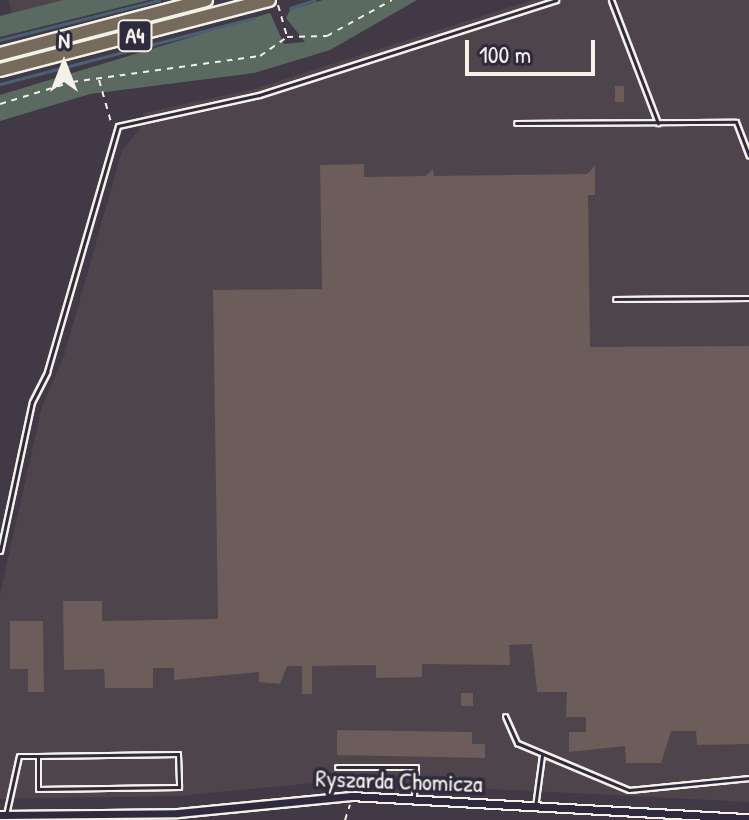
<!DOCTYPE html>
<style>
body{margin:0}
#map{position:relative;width:749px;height:820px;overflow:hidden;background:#413946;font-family:"Patrick Hand",sans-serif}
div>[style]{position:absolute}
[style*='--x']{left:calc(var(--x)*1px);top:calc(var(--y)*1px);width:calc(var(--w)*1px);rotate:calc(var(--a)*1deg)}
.built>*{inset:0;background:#4e444c}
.green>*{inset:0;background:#5b6a61}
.stream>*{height:3px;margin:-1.5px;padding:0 1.5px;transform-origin:1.5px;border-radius:1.5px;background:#4a6175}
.building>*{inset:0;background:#6c5c5a}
.path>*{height:2px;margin-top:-1px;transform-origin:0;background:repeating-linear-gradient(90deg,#f4f1e8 0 6px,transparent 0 12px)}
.roads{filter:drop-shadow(2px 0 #f4f1e8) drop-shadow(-2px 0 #f4f1e8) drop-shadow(0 2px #f4f1e8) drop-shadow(0 -2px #f4f1e8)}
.lane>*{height:3px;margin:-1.5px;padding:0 1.5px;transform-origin:1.5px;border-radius:1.5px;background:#2f2a3d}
.street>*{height:7px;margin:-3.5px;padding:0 3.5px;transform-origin:3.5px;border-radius:3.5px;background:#2f2a3d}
.highway>*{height:12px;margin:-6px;padding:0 6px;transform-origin:6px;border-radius:6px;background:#766a5c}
span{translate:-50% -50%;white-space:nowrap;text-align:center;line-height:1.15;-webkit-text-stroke:7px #2f2a3d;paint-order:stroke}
.shield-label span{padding:2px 6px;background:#2f2a3d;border:2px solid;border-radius:6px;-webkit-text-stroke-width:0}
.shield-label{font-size:22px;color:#f4f1e8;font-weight:700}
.street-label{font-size:24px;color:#f4f1e8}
.north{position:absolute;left:24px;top:24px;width:80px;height:80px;-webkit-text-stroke:6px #2f2a3d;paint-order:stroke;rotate:0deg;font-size:22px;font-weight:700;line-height:32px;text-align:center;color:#f4f1e8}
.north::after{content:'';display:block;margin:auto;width:28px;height:36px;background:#f4f1e8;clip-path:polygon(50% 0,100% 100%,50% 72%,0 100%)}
.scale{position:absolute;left:465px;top:40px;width:130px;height:36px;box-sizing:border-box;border:4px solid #f4f1e8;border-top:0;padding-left:10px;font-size:24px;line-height:28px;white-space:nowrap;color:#f4f1e8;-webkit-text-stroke:6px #2f2a3d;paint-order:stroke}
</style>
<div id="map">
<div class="built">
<i style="clip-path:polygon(8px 0,63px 0,12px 13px)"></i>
<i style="clip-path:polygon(532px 0,749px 0,749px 802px,335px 781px,179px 796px,0 799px,0 594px,42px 406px,64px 356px,122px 151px,144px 123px,143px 113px,254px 89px)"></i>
</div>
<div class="green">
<i style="clip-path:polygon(63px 0,149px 0,0 37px,0 16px)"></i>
<i style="clip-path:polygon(323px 0,417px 0,330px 50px,254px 73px,90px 94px,0 121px,0 95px,270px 13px,284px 44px,305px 42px,286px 18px,290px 10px)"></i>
</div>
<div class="stream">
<i style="--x:290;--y:8;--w:26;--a:-18"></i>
<i style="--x:0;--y:40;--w:164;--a:-14.1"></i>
<i style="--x:0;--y:84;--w:262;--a:-14.6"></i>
</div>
<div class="building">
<i style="clip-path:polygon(615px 86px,624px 86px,624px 102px,615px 102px)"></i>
<i style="clip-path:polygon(364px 164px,364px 177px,426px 176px,433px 169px,434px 176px,587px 174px,595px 166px,595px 195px,588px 195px,590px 347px,749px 346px,749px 744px,697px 745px,696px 731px,671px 731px,661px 763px,626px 763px,625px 746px,569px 752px,569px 732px,586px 732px,586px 717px,566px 717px,567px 692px,537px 692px,532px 644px,509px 645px,510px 665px,422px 664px,422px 677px,376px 678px,376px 665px,312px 666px,312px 694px,302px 694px,302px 666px,287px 666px,280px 684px,259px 682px,259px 672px,174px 680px,174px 668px,153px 668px,153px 688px,105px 688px,104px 669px,64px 670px,63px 601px,102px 601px,102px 621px,218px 619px,213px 290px,322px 289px,320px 165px)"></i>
<i style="clip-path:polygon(10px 621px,43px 621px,44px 692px,28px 692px,28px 669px,10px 669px)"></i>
<i style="clip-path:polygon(461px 693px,473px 693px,473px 706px,461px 706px)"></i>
<i style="clip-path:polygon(337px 730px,472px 732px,472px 744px,485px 744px,485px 758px,337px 755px)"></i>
</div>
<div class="path">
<i style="--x:278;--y:5;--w:33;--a:74"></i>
<i style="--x:99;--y:80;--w:44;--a:74.1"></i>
<i style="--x:0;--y:104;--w:75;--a:-17"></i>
<i style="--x:72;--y:82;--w:190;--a:-7.9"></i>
<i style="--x:260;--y:56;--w:33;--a:-35"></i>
<i style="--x:287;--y:37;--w:40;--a:-1.4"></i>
<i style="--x:327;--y:36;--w:74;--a:-29"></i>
<i style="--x:345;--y:820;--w:16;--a:-72"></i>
</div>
<div class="roads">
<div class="lane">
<i style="--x:611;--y:0;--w:132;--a:69.1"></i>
<i style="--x:516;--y:123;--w:220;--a:-0.3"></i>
<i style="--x:736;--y:122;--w:36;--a:69"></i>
<i style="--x:615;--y:299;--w:134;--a:-0.4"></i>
<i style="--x:0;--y:551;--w:152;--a:-77.9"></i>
<i style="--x:32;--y:402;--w:34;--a:-63"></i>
<i style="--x:47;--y:372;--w:256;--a:-73.9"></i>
<i style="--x:118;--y:126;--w:144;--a:-12.4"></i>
<i style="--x:259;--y:95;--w:312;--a:-17.7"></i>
<i style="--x:505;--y:716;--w:30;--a:66"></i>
<i style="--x:517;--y:743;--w:121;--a:22.8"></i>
<i style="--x:629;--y:790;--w:121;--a:-5.7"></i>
<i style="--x:337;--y:767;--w:79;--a:0"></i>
<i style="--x:416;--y:767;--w:32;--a:94"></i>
<i style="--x:535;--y:807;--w:52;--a:-82.3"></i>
<i style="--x:6;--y:815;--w:60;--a:-77.6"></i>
<i style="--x:19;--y:756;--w:19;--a:0"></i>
<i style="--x:38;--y:756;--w:140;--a:-0.8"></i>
<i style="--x:178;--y:754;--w:33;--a:88"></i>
<i style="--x:179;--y:787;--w:141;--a:179.2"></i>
<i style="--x:38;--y:789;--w:33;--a:-90"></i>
</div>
<div class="street">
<i style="--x:0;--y:815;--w:178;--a:-0.6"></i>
<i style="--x:178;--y:813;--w:174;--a:-5.6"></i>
<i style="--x:351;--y:796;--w:399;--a:3.2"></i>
</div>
<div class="highway">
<i style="--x:0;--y:54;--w:213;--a:-14.7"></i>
<i style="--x:0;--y:70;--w:278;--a:-14.6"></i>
</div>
</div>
<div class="shield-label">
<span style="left:135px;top:36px">A4</span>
</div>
<div class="street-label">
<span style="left:399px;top:781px;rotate:2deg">Ryszarda Chomicza</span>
</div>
<div class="north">N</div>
<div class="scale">100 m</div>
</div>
